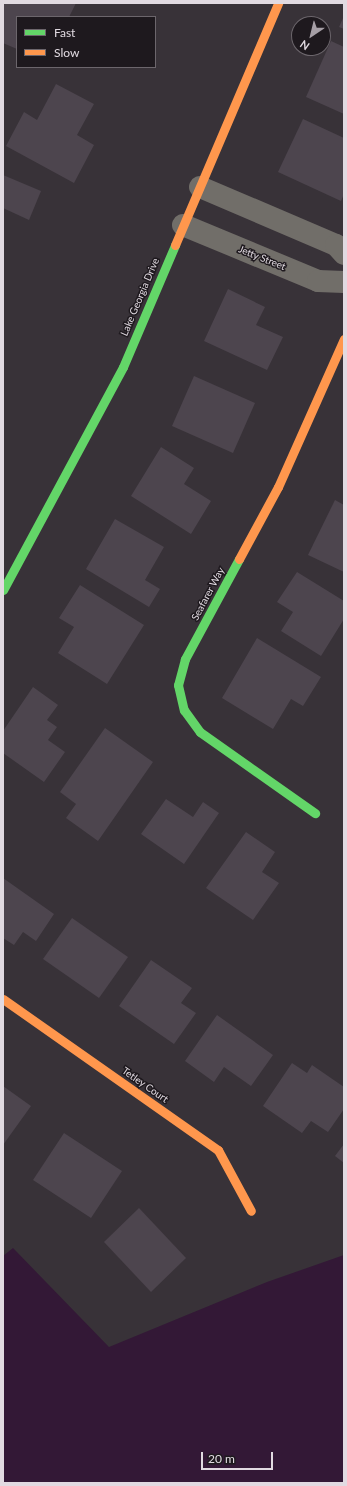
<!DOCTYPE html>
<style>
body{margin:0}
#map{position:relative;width:347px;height:1486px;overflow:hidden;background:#383238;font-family:Lato,sans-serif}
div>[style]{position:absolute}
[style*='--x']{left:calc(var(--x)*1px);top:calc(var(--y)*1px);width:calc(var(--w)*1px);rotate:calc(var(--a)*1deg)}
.water>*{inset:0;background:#331836}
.building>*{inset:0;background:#4d454e}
.street>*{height:22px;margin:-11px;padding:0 11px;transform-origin:11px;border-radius:11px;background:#716e69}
.fast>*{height:9px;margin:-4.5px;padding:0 4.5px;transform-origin:4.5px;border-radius:4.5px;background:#63d668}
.slow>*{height:9px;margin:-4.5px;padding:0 4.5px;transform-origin:4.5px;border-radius:4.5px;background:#ff974d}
span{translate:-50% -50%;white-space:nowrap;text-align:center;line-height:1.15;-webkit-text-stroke:3px #1e191e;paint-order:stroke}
.street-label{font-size:10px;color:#e1dae1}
.frame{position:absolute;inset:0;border:4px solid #e1dae1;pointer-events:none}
.legend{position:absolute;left:16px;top:16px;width:140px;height:52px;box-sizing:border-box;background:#1e191e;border:1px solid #6c666c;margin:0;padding:5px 7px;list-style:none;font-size:12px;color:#e1dae1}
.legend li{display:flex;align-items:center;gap:8px;height:20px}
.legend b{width:20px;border:1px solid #6c666c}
.north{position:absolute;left:291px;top:16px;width:40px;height:40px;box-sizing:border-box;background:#1e191e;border:1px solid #6c666c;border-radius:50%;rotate:215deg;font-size:11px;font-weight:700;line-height:16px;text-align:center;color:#e1dae1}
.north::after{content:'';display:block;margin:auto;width:14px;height:18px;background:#a69fa6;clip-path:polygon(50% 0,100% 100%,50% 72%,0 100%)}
.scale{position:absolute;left:201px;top:1452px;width:72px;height:18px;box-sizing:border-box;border:2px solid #e1dae1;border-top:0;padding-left:5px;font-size:12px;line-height:14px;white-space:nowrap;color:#e1dae1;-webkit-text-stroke:3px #1e191e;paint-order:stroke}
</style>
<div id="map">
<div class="water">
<i style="clip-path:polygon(13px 1248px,109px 1347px,267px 1282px,344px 1255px,344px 1483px,3px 1483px,3px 1256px)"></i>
</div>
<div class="building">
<i style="clip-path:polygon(3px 3px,76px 3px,69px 17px,17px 17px,17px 49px,3px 43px)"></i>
<i style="clip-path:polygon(344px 16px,344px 29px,339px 27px)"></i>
<i style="clip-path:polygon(331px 41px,344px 47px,344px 114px,306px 97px)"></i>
<i style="clip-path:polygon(56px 84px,94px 104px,77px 135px,94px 145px,74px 183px,6px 146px,24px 112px,37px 120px)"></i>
<i style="clip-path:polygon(303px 119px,344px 138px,344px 194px,341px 201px,278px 172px)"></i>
<i style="clip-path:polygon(3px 175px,41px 191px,29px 220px,3px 208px)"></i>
<i style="clip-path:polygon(228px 289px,265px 307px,256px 325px,283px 337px,267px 370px,204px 341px)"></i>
<i style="clip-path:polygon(194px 376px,255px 403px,233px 453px,172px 426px)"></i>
<i style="clip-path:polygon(161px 447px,194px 468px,184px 484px,211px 501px,191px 534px,131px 496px)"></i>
<i style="clip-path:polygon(335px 500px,344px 505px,344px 572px,308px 555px)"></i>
<i style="clip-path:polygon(115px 519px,164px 547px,145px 580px,160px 589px,149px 607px,86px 569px)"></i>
<i style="clip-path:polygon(297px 572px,344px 601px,344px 619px,321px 656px,281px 631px,293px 612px,277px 602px)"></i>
<i style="clip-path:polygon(80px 585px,144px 625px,107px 684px,58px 653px,74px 627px,59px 618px)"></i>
<i style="clip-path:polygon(257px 638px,321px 677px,303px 706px,291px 699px,273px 729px,222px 698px)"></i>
<i style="clip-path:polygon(33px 687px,58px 705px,47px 720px,57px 727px,48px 740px,65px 752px,44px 782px,3px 753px,3px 731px)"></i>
<i style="clip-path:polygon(105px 728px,153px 762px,98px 841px,66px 818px,76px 804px,60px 792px)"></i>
<i style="clip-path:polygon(166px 799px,193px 817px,203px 802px,219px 813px,184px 864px,141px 834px)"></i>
<i style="clip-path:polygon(246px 832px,275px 852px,262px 872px,279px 883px,253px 920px,206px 888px)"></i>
<i style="clip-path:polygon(3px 878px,54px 914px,36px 941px,23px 932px,14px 945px,3px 938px)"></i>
<i style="clip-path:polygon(72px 918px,128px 957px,99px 998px,43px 959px)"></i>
<i style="clip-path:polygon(151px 960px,192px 988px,181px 1003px,196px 1013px,174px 1044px,119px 1006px)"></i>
<i style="clip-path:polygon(217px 1015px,273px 1055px,251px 1086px,224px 1067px,214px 1082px,185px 1061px)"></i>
<i style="clip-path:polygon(292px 1063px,307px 1073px,312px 1065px,344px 1087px,344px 1109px,328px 1132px,311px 1121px,302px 1133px,263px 1106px)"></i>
<i style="clip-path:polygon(3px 1086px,31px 1106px,3px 1145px)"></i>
<i style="clip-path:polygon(64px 1133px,122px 1171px,91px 1218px,33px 1180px)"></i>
<i style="clip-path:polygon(344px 1144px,344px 1163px,335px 1156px)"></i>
<i style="clip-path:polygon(139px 1208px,186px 1258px,151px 1292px,104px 1242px)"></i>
</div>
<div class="street">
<i style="--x:200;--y:187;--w:148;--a:23.1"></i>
<i style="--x:336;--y:245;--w:12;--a:48"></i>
<i style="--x:183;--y:225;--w:146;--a:22.5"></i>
<i style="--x:318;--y:281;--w:26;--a:2"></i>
</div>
<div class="fast">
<i style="--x:239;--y:559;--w:114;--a:118.4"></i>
<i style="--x:185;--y:659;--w:27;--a:105"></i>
<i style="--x:178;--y:685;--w:26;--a:77"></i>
<i style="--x:184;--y:710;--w:27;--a:54"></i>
<i style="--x:200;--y:732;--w:141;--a:35.2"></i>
<i style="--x:3;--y:590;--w:253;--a:-61.7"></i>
<i style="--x:123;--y:367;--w:133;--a:-66.9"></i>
</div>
<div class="slow">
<i style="--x:175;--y:245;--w:263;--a:-66.9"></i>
<i style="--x:239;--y:559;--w:82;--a:-61.6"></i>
<i style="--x:278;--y:487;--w:162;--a:-66"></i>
<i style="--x:3;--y:999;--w:263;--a:35.1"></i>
<i style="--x:218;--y:1150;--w:69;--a:61.6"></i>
</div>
<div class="street-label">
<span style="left:262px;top:258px;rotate:22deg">Jetty Street</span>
<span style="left:140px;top:297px;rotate:-67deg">Lake Georgia Drive</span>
<span style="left:208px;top:594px;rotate:-62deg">Seafarer Way</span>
<span style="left:145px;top:1085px;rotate:35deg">Tetley Court</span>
</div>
<div class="frame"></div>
<ul class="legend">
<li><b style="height:5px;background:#63d668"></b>Fast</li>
<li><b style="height:5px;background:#ff974d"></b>Slow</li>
</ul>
<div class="north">N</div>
<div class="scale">20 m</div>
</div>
